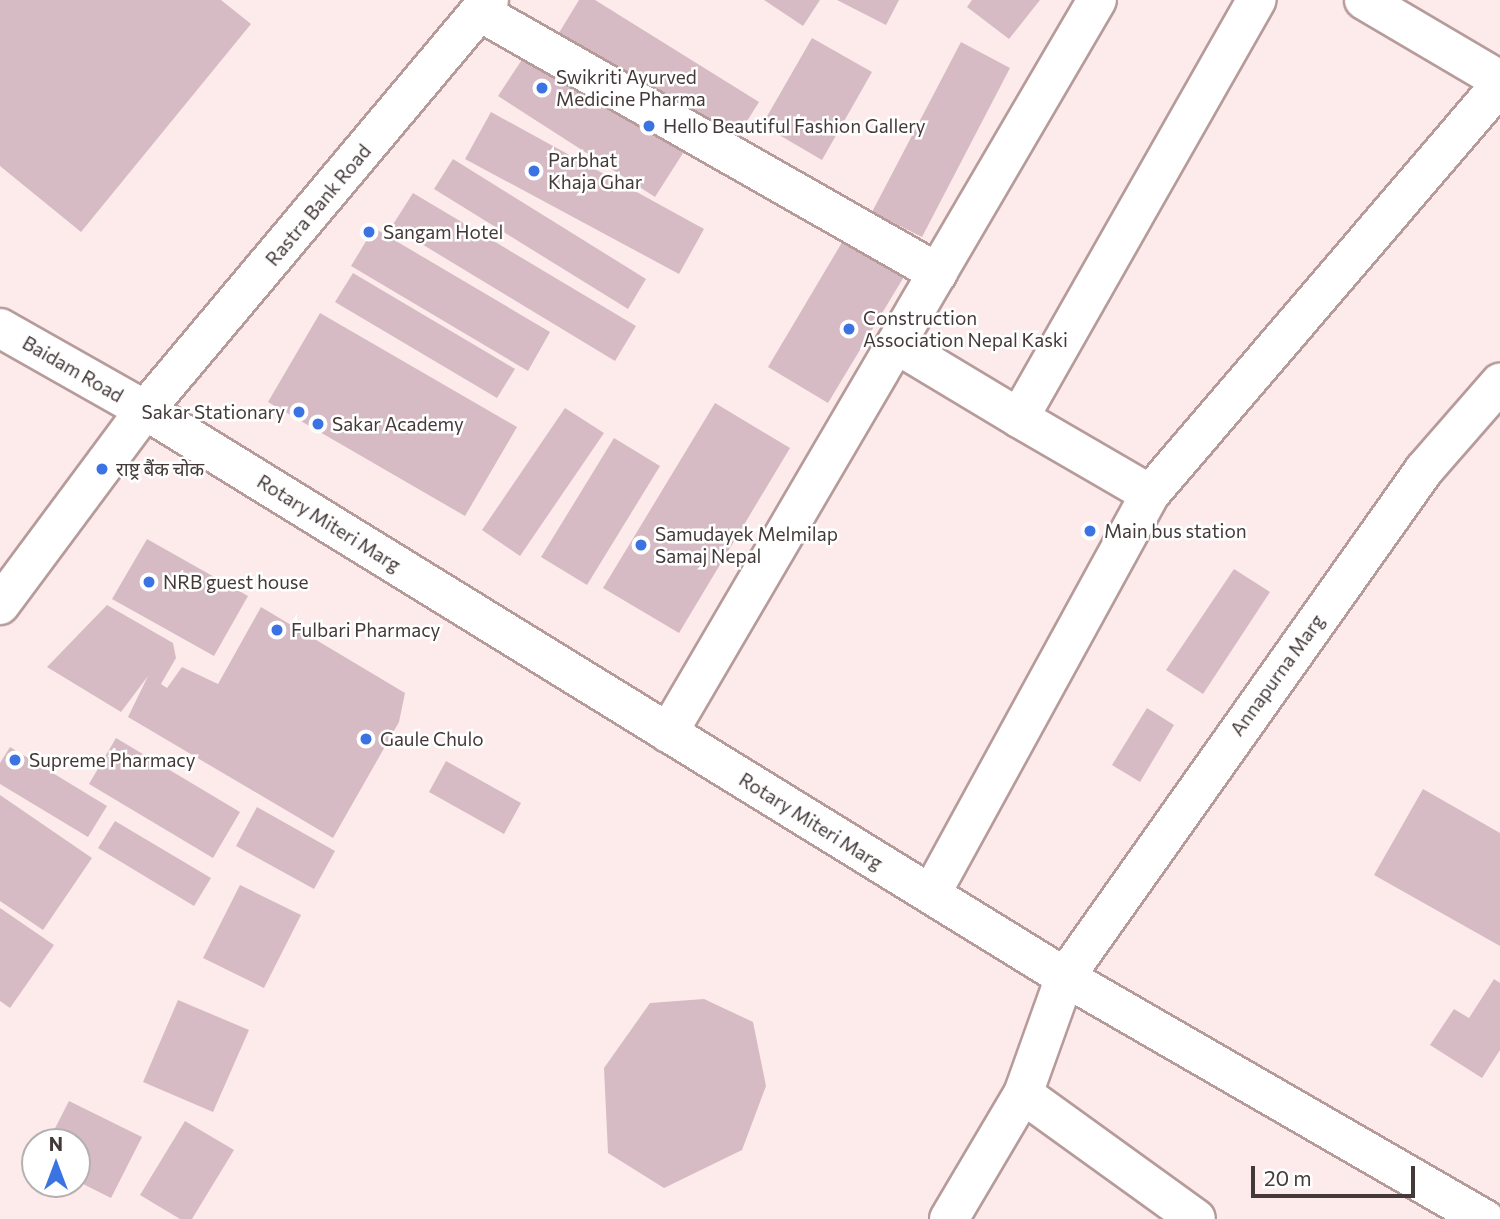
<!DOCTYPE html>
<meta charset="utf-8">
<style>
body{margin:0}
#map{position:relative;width:1500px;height:1219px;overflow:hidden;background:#fdebeb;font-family:Commissioner,"Noto Sans Devanagari",sans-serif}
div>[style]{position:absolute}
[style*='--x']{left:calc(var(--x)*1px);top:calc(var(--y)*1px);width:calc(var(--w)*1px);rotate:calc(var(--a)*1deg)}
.building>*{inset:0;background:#d6bbc5}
.roads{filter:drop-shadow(2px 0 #b79b9b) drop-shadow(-2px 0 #b79b9b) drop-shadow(0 2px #b79b9b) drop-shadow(0 -2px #b79b9b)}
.minor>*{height:38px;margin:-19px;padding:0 19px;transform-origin:19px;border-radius:19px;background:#fff}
.major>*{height:38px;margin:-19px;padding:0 19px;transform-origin:19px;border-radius:19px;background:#fff}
.dots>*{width:19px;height:19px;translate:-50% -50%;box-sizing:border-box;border:4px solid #fff;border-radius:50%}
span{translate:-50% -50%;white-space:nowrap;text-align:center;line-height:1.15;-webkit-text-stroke:5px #fff;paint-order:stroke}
.poi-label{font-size:19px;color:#443939}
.left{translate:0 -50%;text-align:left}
.right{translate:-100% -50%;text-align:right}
.street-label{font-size:19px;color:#443939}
.north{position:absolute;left:21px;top:1128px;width:70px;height:70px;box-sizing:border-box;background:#fff;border:2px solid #b4b0b0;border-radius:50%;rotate:0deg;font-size:19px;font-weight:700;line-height:28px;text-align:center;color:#443939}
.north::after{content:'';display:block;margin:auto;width:24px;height:32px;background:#3b73e2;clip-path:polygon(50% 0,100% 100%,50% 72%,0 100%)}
.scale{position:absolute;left:1251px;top:1166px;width:164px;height:32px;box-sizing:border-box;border:4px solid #443939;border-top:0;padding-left:9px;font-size:21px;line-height:24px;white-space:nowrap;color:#443939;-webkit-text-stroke:5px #fff;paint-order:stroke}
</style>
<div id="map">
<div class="building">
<i style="clip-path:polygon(0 0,221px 0,251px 24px,81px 232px,0 166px)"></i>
<i style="clip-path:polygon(579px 0,595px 0,759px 102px,729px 150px,554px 41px)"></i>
<i style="clip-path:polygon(764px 0,820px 0,803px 26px)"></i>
<i style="clip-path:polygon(837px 0,899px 0,886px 25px)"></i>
<i style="clip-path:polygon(972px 0,1040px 0,1009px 39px,967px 7px)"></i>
<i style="clip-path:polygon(812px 38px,872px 72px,822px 160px,762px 125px)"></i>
<i style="clip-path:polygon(961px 42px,1010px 68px,922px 237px,872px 212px)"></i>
<i style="clip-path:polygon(529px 49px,685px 150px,655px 197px,498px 96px)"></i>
<i style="clip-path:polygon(491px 112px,704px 229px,679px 274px,465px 159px)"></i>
<i style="clip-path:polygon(453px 159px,646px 279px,628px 309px,434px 189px)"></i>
<i style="clip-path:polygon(413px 193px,636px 326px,615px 361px,392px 226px)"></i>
<i style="clip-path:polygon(374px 228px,550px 332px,528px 371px,351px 266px)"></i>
<i style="clip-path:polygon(847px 234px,908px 270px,828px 403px,768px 367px)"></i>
<i style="clip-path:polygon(353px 273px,515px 369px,497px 398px,335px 302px)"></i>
<i style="clip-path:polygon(320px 313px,517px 427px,465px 516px,268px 402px)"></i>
<i style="clip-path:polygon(715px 403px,790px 448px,679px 633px,603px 588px)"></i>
<i style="clip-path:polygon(565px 408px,604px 433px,520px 556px,482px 530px)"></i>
<i style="clip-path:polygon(614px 438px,660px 466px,587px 585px,541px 557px)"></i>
<i style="clip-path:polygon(147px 539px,248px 596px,214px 656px,112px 599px)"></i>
<i style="clip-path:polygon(1234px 569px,1270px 592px,1203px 694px,1166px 670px)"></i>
<i style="clip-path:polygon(107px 605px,173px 643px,176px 658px,161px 684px,167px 688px,182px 667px,218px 684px,261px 607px,405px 693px,399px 722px,333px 838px,128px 717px,148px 676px,121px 712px,47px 667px)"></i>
<i style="clip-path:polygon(1147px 708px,1174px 725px,1140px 782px,1112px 765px)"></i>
<i style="clip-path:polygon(116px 738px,240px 812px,213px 858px,89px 784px)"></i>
<i style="clip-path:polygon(10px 747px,107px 806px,88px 837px,0 784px,0 763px)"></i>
<i style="clip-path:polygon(446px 761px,521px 803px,504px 834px,429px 792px)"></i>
<i style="clip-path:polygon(1423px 789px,1500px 833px,1500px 946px,1374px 875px)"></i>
<i style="clip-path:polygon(0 795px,92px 858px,43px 930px,0 901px)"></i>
<i style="clip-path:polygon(257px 807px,335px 851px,314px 889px,236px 846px)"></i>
<i style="clip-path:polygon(115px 821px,211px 878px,194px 906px,98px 848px)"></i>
<i style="clip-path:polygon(240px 885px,301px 915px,264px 988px,203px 958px)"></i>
<i style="clip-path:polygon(0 908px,54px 945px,10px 1008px,0 1001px)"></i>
<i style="clip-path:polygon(1494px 979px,1500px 983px,1500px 1050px,1482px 1078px,1430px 1045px,1454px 1009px,1469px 1018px)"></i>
<i style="clip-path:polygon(704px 999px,753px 1022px,766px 1086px,742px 1150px,664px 1188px,608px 1153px,604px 1068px,650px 1003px)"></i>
<i style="clip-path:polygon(178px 1000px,249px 1030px,213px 1112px,143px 1082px)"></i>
<i style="clip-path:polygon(69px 1101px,142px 1137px,111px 1198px,77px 1181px,77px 1142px,48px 1142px)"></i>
<i style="clip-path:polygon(185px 1121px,234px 1150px,192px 1219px,180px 1219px,140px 1195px)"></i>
</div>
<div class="roads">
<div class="minor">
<i style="--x:1364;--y:0;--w:158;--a:30.5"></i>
<i style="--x:480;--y:12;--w:527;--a:29.68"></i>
<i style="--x:896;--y:344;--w:144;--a:31"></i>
<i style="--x:1019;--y:418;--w:481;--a:-60.4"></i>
<i style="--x:1019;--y:418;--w:151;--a:30.1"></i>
<i style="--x:668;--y:733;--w:849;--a:-59.66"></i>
<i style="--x:931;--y:894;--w:456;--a:-61.3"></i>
<i style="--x:1150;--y:494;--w:538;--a:-49.44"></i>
<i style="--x:1023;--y:1094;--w:213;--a:35.8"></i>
<i style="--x:949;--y:1219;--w:145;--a:-59.4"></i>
<i style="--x:1023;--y:1094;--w:124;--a:-70.3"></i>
<i style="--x:1065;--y:977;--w:621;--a:-54.7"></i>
<i style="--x:1424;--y:470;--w:116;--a:-48.9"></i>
</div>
<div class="major">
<i style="--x:0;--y:328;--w:167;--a:29.5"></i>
<i style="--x:145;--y:410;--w:1081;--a:31.65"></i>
<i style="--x:1065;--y:977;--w:485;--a:30"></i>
<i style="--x:0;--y:605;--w:243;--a:-53.4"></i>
<i style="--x:145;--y:410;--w:535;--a:-50"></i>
</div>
</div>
<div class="dots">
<i style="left:542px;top:88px;background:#3b73e2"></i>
<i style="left:649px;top:126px;background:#3b73e2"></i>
<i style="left:534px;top:171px;background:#3b73e2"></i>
<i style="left:369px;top:232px;background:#3b73e2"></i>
<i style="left:849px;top:329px;background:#3b73e2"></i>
<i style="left:299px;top:412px;background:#3b73e2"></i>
<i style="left:318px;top:424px;background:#3b73e2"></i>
<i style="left:102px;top:469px;background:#3b73e2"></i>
<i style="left:1090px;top:531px;background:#3b73e2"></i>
<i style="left:641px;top:545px;background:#3b73e2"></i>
<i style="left:149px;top:582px;background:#3b73e2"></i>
<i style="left:277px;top:630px;background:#3b73e2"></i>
<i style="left:366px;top:739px;background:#3b73e2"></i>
<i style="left:15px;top:760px;background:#3b73e2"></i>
</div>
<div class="poi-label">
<span class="left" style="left:556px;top:88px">Swikriti Ayurved<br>Medicine Pharma</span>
<span class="left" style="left:663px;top:126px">Hello Beautiful Fashion Gallery</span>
<span class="left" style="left:548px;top:171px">Parbhat<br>Khaja Ghar</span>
<span class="left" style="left:383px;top:232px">Sangam Hotel</span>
<span class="left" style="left:863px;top:329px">Construction<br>Association Nepal Kaski</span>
<span class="right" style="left:285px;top:412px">Sakar Stationary</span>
<span class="left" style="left:332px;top:424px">Sakar Academy</span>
<span class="left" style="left:116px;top:469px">राष्ट्र बैंक चोक</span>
<span class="left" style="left:1104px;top:531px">Main bus station</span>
<span class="left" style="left:655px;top:545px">Samudayek Melmilap<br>Samaj Nepal</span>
<span class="left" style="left:163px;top:582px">NRB guest house</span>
<span class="left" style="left:291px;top:630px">Fulbari Pharmacy</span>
<span class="left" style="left:380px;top:739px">Gaule Chulo</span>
<span class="left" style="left:29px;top:760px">Supreme Pharmacy</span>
</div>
<div class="street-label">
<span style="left:318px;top:205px;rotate:-50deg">Rastra Bank Road</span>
<span style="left:73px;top:369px;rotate:30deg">Baidam Road</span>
<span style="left:329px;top:523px;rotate:32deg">Rotary Miteri Marg</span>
<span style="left:1277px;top:675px;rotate:-54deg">Annapurna Marg</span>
<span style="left:811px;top:821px;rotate:32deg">Rotary Miteri Marg</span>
</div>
<div class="north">N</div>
<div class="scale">20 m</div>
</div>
